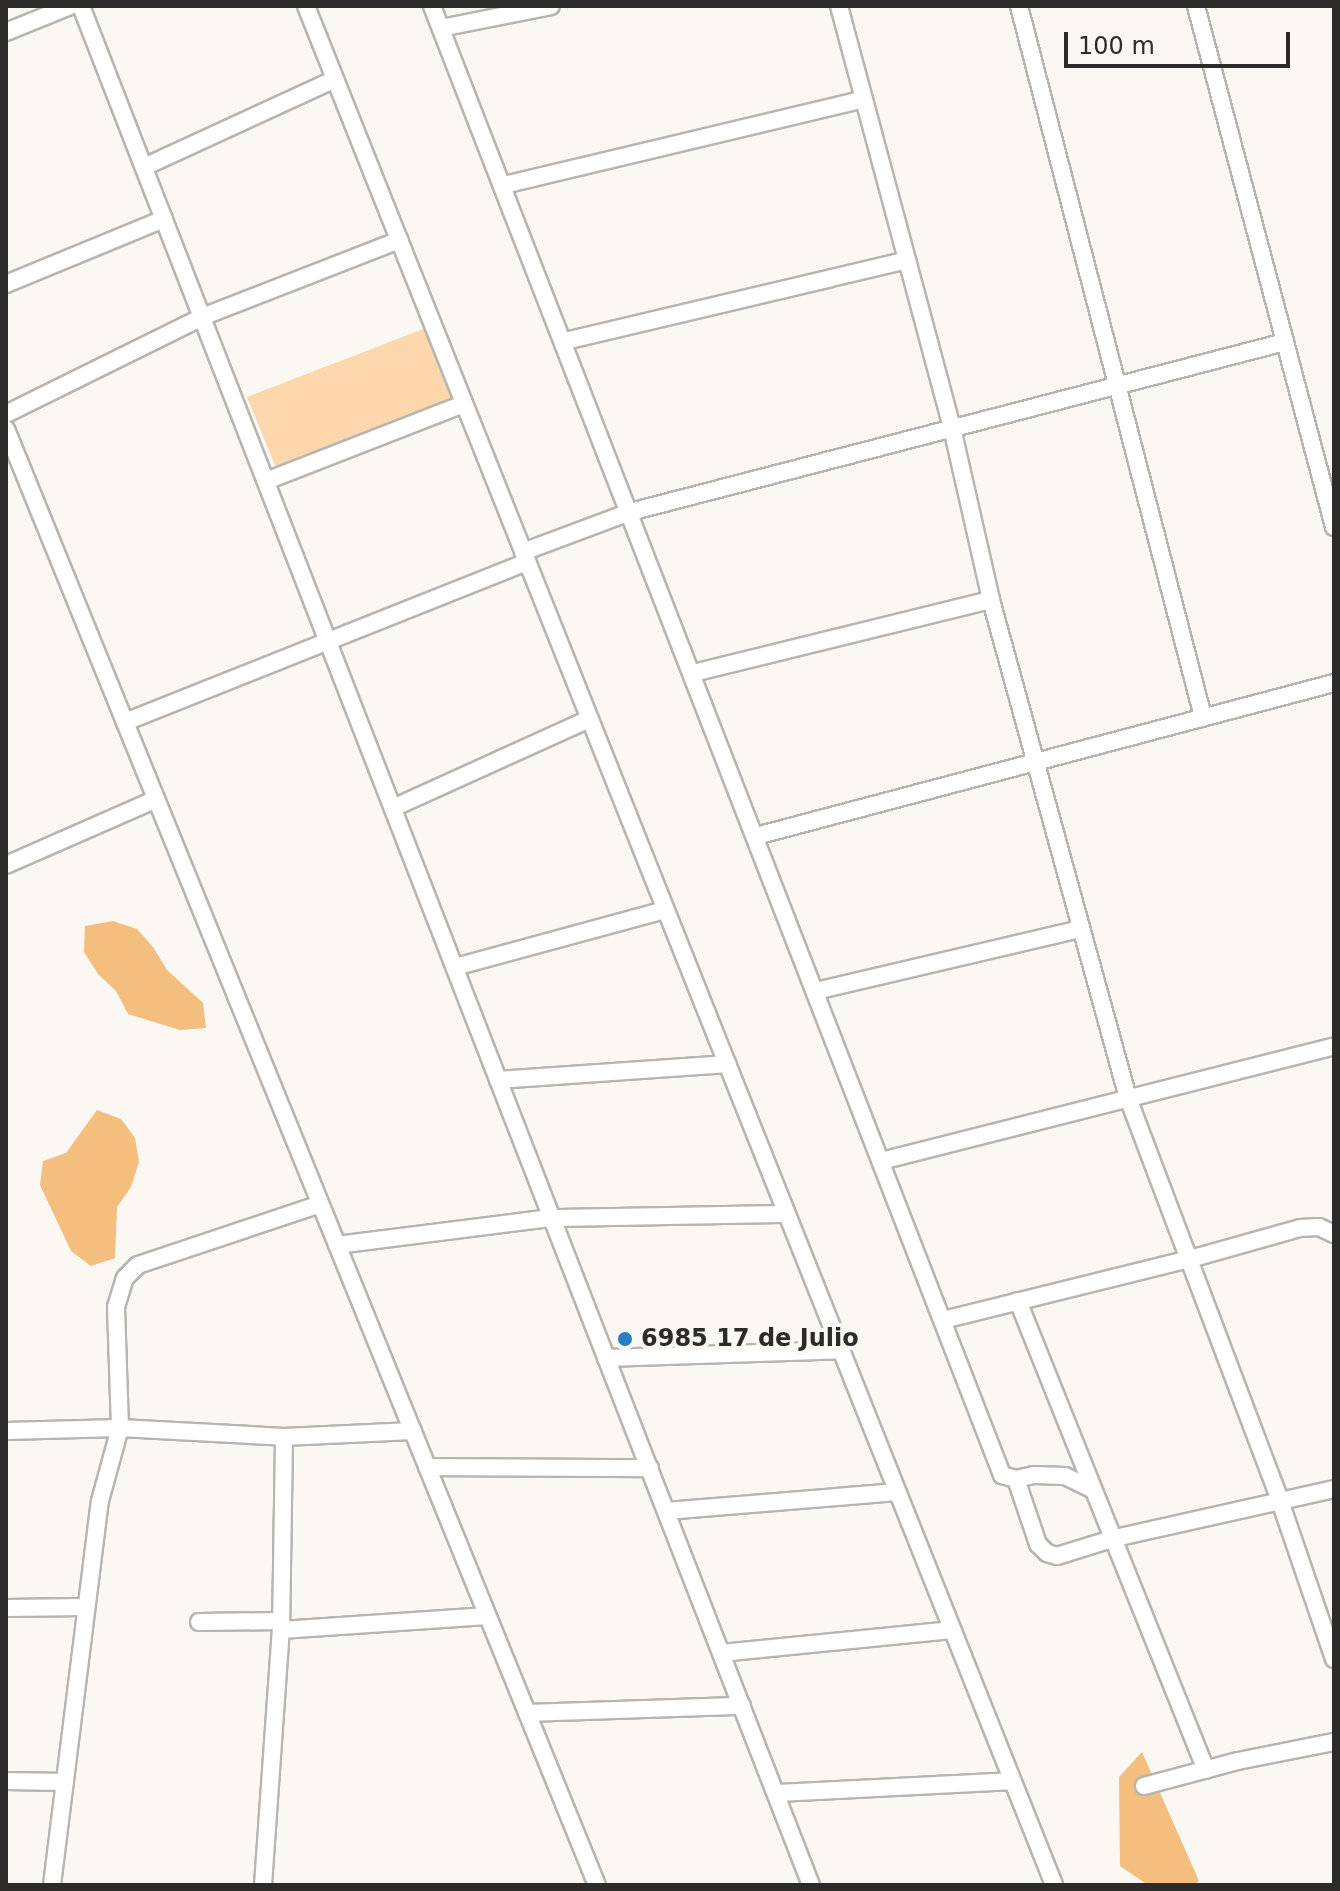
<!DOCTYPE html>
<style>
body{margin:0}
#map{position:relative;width:1340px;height:1891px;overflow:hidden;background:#fbf7f3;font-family:"DejaVu Sans",sans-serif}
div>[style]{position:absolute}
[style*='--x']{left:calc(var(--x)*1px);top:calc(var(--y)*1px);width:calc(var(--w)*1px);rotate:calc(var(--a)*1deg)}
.green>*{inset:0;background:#fcd7ac}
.forest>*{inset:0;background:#f3be7e}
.roads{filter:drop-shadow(2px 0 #b8b4b0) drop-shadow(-2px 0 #b8b4b0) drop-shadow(0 2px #b8b4b0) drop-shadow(0 -2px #b8b4b0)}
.street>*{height:16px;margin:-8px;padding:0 8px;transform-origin:8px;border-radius:8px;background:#fff}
.dots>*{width:22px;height:22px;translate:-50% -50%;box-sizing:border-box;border:4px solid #fbf7f3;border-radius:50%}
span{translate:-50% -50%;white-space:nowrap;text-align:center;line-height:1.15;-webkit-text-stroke:8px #fbf7f3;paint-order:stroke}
.poi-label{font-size:24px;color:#2c2b29;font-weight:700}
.left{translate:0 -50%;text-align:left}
.frame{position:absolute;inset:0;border:8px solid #2c2b29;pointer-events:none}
.scale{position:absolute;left:1064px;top:32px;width:226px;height:36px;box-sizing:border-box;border:4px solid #2c2b29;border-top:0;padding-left:10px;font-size:24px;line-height:28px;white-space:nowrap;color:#2c2b29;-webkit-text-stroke:6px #fbf7f3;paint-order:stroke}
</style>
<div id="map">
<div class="green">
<i style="clip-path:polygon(426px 328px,453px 400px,277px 470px,247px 397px)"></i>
</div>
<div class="forest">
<i style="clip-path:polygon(113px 921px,137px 929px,153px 947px,167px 970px,203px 1003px,206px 1028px,180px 1030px,128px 1014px,116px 991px,98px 974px,84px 952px,85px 926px)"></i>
<i style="clip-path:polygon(97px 1110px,121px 1119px,135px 1138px,139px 1162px,131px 1187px,117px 1207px,115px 1258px,91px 1266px,71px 1251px,40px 1185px,43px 1161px,66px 1153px)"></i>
<i style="clip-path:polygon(1142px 1752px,1199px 1881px,1193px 1885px,1148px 1885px,1120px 1866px,1119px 1777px)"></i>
</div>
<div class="roads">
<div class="street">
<i style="--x:81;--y:6;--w:2016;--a:68.77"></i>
<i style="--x:306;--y:6;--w:2022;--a:68.29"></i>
<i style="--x:432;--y:6;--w:1576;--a:68.79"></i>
<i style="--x:1002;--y:1475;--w:15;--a:16"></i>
<i style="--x:1016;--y:1479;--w:18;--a:-13"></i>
<i style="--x:1034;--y:1475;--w:31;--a:2"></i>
<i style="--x:1065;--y:1476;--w:30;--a:26"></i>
<i style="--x:839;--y:6;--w:437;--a:75"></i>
<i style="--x:952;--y:428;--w:176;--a:77.2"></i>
<i style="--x:991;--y:600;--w:517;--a:74.62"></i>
<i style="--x:1128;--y:1098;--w:431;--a:69.3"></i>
<i style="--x:1280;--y:1501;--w:167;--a:71.1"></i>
<i style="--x:1019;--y:6;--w:734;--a:75.49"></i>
<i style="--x:1196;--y:6;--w:539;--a:75.16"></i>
<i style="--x:441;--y:28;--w:112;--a:-11.3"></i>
<i style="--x:6;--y:32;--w:69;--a:-22.1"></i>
<i style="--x:144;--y:167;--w:210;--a:-24.7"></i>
<i style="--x:504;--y:185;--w:370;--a:-13.4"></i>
<i style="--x:6;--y:284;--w:171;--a:-22.4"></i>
<i style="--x:565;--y:341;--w:351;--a:-13.3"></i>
<i style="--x:6;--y:414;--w:219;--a:-26.3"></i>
<i style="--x:202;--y:317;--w:212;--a:-21.3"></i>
<i style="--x:6;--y:429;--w:1571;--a:67.91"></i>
<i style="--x:266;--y:481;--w:212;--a:-21.3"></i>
<i style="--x:523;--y:552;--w:114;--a:-20.5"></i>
<i style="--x:630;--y:512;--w:677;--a:-14.55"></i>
<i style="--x:693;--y:673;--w:307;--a:-13.8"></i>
<i style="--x:125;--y:722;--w:433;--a:-21.7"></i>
<i style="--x:393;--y:808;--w:215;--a:-24.4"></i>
<i style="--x:756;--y:836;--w:598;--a:-14.83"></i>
<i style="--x:6;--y:865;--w:164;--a:-23.7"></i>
<i style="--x:455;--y:967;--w:218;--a:-15.2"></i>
<i style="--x:816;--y:991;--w:271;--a:-13.2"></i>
<i style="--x:498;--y:1080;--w:230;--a:-4"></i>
<i style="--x:881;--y:1161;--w:467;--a:-14.2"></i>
<i style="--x:337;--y:1245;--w:217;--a:-7.2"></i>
<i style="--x:552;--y:1218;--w:234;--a:-1"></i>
<i style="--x:1018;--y:1301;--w:505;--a:68.16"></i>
<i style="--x:943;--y:1320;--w:254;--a:-13.9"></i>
<i style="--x:1190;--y:1259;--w:114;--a:-15.7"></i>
<i style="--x:1300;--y:1228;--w:19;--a:-3"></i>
<i style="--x:1319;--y:1227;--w:17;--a:25"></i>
<i style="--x:606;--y:1358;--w:235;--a:-1.9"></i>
<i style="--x:6;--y:1431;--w:114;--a:-1.5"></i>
<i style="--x:120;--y:1428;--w:164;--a:3.1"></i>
<i style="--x:284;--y:1437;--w:129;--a:-2.7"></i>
<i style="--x:427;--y:1467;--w:223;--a:0.3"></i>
<i style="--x:1016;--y:1479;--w:69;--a:71.3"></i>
<i style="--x:1038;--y:1544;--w:13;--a:45"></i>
<i style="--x:1047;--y:1553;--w:10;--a:17"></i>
<i style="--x:1057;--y:1556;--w:61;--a:-17.2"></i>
<i style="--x:1115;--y:1538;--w:224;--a:-12.6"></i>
<i style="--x:666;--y:1511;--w:232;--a:-4.7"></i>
<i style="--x:6;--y:1608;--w:78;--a:-0.7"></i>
<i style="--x:199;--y:1622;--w:82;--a:-0.7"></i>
<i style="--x:281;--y:1630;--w:207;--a:-3.9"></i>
<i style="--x:721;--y:1653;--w:232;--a:-5.7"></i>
<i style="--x:527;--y:1713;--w:215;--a:-1.9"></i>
<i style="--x:6;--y:1781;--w:59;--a:1"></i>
<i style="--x:1144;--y:1786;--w:97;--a:-14.9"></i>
<i style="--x:1238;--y:1761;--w:98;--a:-11.2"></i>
<i style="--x:776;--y:1793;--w:236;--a:-2.9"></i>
<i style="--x:52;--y:1885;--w:387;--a:-82.9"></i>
<i style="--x:100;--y:1501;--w:76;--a:-74.7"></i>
<i style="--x:120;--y:1428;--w:121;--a:-91.9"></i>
<i style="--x:116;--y:1307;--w:30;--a:-73"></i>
<i style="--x:125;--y:1278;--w:18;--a:-45"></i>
<i style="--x:138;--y:1265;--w:192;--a:-18.5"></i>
<i style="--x:263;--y:1885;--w:256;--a:-86"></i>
<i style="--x:281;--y:1630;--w:193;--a:-89.1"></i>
</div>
</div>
<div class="dots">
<i style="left:625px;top:1339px;background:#297ecc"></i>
</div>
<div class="poi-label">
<span class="left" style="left:641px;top:1339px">6985 17 de Julio</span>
</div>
<div class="frame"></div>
<div class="scale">100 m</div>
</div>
